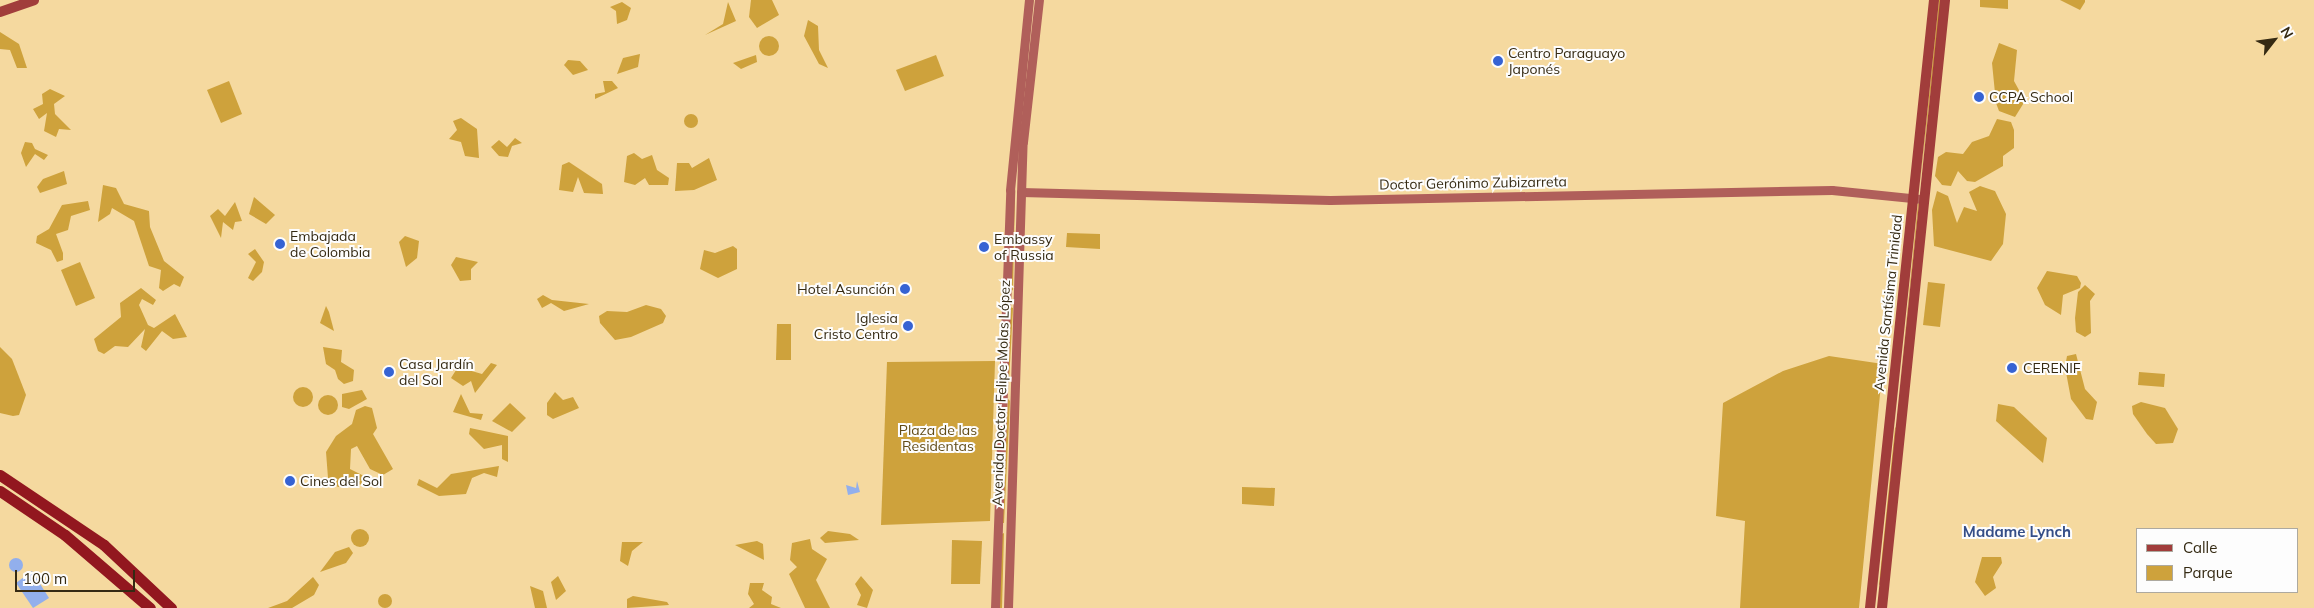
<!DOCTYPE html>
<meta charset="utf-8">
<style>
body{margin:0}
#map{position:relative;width:2314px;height:608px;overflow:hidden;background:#f5d99f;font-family:Mulish,sans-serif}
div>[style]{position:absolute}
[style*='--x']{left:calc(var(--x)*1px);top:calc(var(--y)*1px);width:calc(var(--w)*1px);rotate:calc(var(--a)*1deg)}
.green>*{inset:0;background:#cea23c}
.round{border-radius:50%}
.water>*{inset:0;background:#92afec}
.secondary>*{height:9px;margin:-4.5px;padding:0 4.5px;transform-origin:4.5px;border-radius:4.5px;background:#b05f5a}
.primary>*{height:10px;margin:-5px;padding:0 5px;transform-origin:5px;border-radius:5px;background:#a13d3b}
.highway>*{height:11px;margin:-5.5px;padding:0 5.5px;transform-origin:5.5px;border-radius:5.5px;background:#92171f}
.dots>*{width:14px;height:14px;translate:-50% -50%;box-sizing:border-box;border:2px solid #fdfdfd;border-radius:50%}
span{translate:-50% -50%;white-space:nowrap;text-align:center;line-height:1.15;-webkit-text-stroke:4px #fdfdfd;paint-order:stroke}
.poi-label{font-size:14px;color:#352a13}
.left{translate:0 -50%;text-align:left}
.right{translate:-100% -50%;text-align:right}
.street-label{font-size:14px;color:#352a13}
.park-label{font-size:14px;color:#624b16}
.neighbourhood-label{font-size:15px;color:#354e87;font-weight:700}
.legend{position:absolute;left:2136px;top:528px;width:162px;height:65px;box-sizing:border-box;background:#fdfdfd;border:1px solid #ada99f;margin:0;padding:6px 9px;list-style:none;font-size:15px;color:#352a13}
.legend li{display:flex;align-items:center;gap:10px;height:25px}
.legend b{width:25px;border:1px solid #ada99f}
.north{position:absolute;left:2249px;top:15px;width:50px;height:50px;-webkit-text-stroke:4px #fdfdfd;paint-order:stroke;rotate:60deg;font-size:14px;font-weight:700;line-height:20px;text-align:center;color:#352a13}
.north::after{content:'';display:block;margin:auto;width:18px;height:22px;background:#352a13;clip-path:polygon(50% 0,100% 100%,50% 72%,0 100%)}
.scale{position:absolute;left:15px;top:570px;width:120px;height:22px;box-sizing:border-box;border:2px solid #352a13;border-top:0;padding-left:6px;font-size:15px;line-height:18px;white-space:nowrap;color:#352a13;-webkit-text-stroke:4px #fdfdfd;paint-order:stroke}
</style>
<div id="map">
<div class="green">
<i style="clip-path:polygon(751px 0,772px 0,779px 15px,757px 28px,749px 17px)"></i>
<i style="clip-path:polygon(1939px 0,1941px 0,1920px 185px,1920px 184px)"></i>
<i style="clip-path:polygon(1980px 0,2008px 0,2008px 9px,1980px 7px)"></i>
<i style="clip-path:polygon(2060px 0,2085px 0,2085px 2px,2080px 10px)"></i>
<i style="clip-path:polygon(622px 2px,631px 8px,627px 20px,617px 24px,616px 11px,610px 7px)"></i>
<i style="clip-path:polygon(728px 2px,736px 21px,705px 35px,723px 24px)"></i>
<i style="clip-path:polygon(808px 20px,818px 26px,819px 50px,828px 68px,819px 64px,804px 36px)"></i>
<i style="clip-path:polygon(0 32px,19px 44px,27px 68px,17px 68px,10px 50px,0 49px)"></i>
<i class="round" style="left:759px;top:36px;width:20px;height:20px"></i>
<i style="clip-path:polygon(1999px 43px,2017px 50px,2014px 81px,2025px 101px,2015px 117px,1999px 111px,1996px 103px,1992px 63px)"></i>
<i style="clip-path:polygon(640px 54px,638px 67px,617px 74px,623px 58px)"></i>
<i style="clip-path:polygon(756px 55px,757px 62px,741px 69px,733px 63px)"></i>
<i style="clip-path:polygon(936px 55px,944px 76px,905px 91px,896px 70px)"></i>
<i style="clip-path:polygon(568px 60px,580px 61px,588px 70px,573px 75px,564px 65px)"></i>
<i style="clip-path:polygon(229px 81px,242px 114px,221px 123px,207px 90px)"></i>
<i style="clip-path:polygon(603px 81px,612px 81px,618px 88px,595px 99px,595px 94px,605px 92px)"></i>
<i style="clip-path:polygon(50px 89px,65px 96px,54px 104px,55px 114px,71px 130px,59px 129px,56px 137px,44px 131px,47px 113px,39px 119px,33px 109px,43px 104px,42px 94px)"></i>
<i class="round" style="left:684px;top:114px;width:14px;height:14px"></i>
<i style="clip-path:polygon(461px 118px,477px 129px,479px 158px,465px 156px,461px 142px,449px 139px,457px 130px,453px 121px)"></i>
<i style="clip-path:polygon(1997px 119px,2011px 122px,2014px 130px,2014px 148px,2003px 156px,2003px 166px,1975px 182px,1967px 181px,1958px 171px,1951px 186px,1942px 185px,1935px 176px,1938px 157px,1946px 152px,1963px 154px,1972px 142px,1989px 136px)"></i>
<i style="clip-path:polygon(515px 138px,522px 143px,512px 146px,508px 157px,499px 156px,491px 147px,499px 140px,507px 147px)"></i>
<i style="clip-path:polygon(25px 142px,32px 143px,35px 149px,48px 155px,44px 160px,35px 154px,26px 167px,21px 153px)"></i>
<i style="clip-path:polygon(634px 153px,642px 159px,652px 155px,657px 170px,669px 178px,668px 185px,649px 185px,645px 178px,635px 185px,624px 182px,627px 156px)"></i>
<i style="clip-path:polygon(709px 158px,717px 180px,694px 190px,675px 191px,677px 163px,689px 163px,692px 168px)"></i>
<i style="clip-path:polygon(569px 162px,602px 184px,603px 194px,584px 193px,578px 177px,573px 192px,559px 190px,562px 165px)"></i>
<i style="clip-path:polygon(64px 171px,67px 184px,40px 193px,37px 187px,43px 179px)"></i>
<i style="clip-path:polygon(103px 185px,116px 188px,124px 204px,149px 211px,150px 227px,164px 261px,184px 277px,180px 287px,174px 284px,163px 291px,159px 288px,161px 270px,149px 266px,134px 221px,112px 208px,110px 214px,98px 222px)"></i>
<i style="clip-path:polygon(1980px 186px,1995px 191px,2006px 214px,2003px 244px,1991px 261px,1934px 246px,1932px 210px,1937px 191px,1948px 196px,1957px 223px,1964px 207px,1977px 211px,1969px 192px)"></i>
<i style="clip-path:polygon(1015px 194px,1013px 290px,1011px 291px,1014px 196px)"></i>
<i style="clip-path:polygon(254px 197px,275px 215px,266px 224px,249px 214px)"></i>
<i style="clip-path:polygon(88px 201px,90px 210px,71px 216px,68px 230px,56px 234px,63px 253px,63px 260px,57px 262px,51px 250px,36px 243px,37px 236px,49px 229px,62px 205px)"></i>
<i style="clip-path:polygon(235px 202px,242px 221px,235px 222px,233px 230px,223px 222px,221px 238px,210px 216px,218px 209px,225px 216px)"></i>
<i style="clip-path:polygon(1919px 203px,1898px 404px,1918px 204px)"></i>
<i style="clip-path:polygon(1067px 233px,1100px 234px,1100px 249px,1066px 247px)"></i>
<i style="clip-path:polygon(405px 236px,419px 241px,417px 258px,406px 267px,399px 242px)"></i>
<i style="clip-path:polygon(733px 246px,737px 249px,737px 269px,718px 278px,700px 269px,704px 250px,715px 253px)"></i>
<i style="clip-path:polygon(255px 249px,264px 262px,262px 272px,253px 281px,248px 278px,256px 262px,248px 254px)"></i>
<i style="clip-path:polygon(456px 257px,478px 262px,471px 269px,471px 280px,460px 281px,451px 265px)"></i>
<i style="clip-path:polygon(80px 262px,95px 298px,76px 306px,61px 270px)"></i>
<i style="clip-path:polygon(2047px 271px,2077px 276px,2081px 283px,2080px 288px,2063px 295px,2061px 315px,2045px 305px,2037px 288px)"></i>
<i style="clip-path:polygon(1928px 282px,1945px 284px,1940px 327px,1923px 325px)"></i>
<i style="clip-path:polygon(2085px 285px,2095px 294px,2090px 301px,2091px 333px,2085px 337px,2076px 332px,2075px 318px,2078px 292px)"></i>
<i style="clip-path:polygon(141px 288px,156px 300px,153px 305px,142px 299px,139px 305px,148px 325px,154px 328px,175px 314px,187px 337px,173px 339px,162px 331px,146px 351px,141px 347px,145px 329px,128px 347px,115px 346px,104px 354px,98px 351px,94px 339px,121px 317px,120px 303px)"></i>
<i style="clip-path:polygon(543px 295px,552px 300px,589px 304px,564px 311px,551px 303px,542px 308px,537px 299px)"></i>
<i style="clip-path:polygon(646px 305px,661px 309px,666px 316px,663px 323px,631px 337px,615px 340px,600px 323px,599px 316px,607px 311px,627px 312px)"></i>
<i style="clip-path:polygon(326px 306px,329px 312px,334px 331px,320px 323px)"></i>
<i style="clip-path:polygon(1010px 307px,1013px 308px,1009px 382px,1007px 382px)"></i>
<i style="clip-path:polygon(777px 324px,791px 324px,791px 360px,776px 360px)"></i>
<i style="clip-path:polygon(0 347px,12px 359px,26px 395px,19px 415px,13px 416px,0 413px)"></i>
<i style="clip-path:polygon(323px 347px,342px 350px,341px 362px,354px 370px,353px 381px,344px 384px,338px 379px,335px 370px,326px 364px)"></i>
<i style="clip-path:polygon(2076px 354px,2085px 389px,2097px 402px,2093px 420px,2086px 419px,2071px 399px,2065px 367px,2067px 356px)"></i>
<i style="clip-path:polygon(1829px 356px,1883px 364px,1859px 608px,1740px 608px,1745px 521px,1716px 516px,1723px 403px,1783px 371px)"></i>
<i style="clip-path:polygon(995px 361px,990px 521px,881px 525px,887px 362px)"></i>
<i style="clip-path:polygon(491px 363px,497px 365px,475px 393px,471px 381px,463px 386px,451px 378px,458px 367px,482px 374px)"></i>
<i style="clip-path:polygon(2139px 372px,2165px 374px,2164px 387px,2138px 385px)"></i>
<i class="round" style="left:293px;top:387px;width:20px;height:20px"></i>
<i style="clip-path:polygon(362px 390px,367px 399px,349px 409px,342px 407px,342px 394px)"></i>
<i style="clip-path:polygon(555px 392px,563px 400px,573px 397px,579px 408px,553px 419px,547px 415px,547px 403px)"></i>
<i style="clip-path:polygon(461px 394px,470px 413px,483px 414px,481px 420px,453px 412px)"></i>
<i class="round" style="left:318px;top:395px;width:20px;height:20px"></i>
<i style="clip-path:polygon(1008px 399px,1010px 401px,1004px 523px,1002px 523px)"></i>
<i style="clip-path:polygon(2141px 402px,2165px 408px,2178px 429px,2173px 443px,2156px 444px,2147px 434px,2133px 414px,2132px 406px)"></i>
<i style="clip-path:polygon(510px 403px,526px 418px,512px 432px,492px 421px)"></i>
<i style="clip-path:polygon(1998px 404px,2014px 407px,2047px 438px,2043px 463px,1996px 421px)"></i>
<i style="clip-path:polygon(365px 406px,372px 408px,377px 428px,373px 434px,393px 469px,383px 475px,370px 469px,357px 446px,351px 449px,350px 469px,368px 478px,364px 484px,338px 487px,328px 478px,326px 452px,336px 436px,352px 424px,356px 410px)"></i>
<i style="clip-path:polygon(1896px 427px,1881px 584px,1879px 585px,1895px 428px)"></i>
<i style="clip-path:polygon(470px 428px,508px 436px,508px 462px,502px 459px,502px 445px,484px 449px,469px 434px)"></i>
<i style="clip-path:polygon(499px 466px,497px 477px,484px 473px,472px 478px,466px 494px,439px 496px,417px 485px,419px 479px,437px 488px,451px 474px)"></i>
<i style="clip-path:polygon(1242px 487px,1275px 488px,1274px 506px,1242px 504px)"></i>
<i class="round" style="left:351px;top:529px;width:18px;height:18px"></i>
<i style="clip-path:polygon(828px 531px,850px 534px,859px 540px,825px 543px,820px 538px)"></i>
<i style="clip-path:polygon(1004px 533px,1002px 608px,998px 608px,1002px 534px)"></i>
<i style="clip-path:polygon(810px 539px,812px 549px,827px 559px,816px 580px,830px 608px,805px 608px,789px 574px,797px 567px,790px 560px,792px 543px)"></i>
<i style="clip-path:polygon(952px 540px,982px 541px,980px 584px,951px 584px)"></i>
<i style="clip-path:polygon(757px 541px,763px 544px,764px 560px,735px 545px)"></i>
<i style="clip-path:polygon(622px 542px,643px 542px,632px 551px,628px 566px,620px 561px)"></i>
<i style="clip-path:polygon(349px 547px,353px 553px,346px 563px,320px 572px,335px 552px)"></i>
<i style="clip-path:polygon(1982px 557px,2001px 557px,2002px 563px,1993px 577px,1996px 588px,1985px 596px,1975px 582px)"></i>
<i style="clip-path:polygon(558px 576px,566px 591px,556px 600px,551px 582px)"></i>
<i style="clip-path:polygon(861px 576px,873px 590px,867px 608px,857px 605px,861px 595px,855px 584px)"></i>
<i style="clip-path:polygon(313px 577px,319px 585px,314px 595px,292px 608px,268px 608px,287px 601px)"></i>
<i style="clip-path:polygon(750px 583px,764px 583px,762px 590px,772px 597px,771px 604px,781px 608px,749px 608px,754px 604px,748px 594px)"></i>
<i style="clip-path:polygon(530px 586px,543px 591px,547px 608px,535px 608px)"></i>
<i class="round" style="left:378px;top:594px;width:14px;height:14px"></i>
<i style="clip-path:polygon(633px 596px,667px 602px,669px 605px,627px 608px,627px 599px)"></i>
</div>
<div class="water">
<i style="clip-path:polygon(857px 481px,860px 492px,848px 495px,846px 485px,856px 488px)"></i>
<i class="round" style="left:9px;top:558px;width:14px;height:14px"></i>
<i style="clip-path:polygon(32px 571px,49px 598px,33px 608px,16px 583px)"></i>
</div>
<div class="secondary">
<i style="--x:1021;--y:192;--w:309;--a:1.5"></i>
<i style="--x:1330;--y:200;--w:502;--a:-1.14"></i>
<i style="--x:1832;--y:190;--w:88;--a:5.8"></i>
<i style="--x:995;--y:608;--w:418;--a:-87.9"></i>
<i style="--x:1010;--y:190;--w:191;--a:-84.3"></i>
<i style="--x:1008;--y:608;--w:466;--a:-88.2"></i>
<i style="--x:1023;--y:142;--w:143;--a:-83.6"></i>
</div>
<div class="primary">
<i style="--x:0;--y:12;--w:36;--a:-19"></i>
<i style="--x:1870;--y:608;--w:611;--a:-83.99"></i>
<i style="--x:1882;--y:608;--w:611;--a:-84.08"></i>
</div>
<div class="highway">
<i style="--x:0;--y:475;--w:125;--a:33.9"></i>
<i style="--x:104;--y:545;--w:92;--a:43.2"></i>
<i style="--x:0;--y:491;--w:78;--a:34.1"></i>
<i style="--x:65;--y:535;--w:112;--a:40.7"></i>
</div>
<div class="dots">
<i style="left:1498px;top:61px;background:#3663d3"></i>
<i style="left:1979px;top:97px;background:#3663d3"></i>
<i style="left:280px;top:244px;background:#3663d3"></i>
<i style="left:984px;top:247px;background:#3663d3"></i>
<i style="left:905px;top:289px;background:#3663d3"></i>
<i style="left:908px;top:326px;background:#3663d3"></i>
<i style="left:2012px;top:368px;background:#3663d3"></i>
<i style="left:389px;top:372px;background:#3663d3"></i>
<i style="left:290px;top:481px;background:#3663d3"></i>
</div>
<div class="poi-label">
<span class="left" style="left:1508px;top:61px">Centro Paraguayo<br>Japonés</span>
<span class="left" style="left:1989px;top:97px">CCPA School</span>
<span class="left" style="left:290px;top:244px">Embajada<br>de Colombia</span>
<span class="left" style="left:994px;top:247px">Embassy<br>of Russia</span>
<span class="right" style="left:895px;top:289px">Hotel Asunción</span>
<span class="right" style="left:898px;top:326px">Iglesia<br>Cristo Centro</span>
<span class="left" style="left:399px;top:372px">Casa Jardín<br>del Sol</span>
<span class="left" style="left:2023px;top:368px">CERENIF</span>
<span class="left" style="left:300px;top:481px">Cines del Sol</span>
</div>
<div class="street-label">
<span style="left:1473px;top:183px;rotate:-1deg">Doctor Gerónimo Zubizarreta</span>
<span style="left:1888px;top:303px;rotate:-84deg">Avenida Santísima Trinidad</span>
<span style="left:1001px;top:393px;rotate:-88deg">Avenida Doctor Felipe Molas López</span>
</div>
<div class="park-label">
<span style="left:938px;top:438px">Plaza de las<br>Residentas</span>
</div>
<div class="neighbourhood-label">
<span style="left:2017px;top:532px">Madame Lynch</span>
</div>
<ul class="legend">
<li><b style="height:6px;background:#a13d3b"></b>Calle</li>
<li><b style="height:14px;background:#cea23c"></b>Parque</li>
</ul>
<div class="north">N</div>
<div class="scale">100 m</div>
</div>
